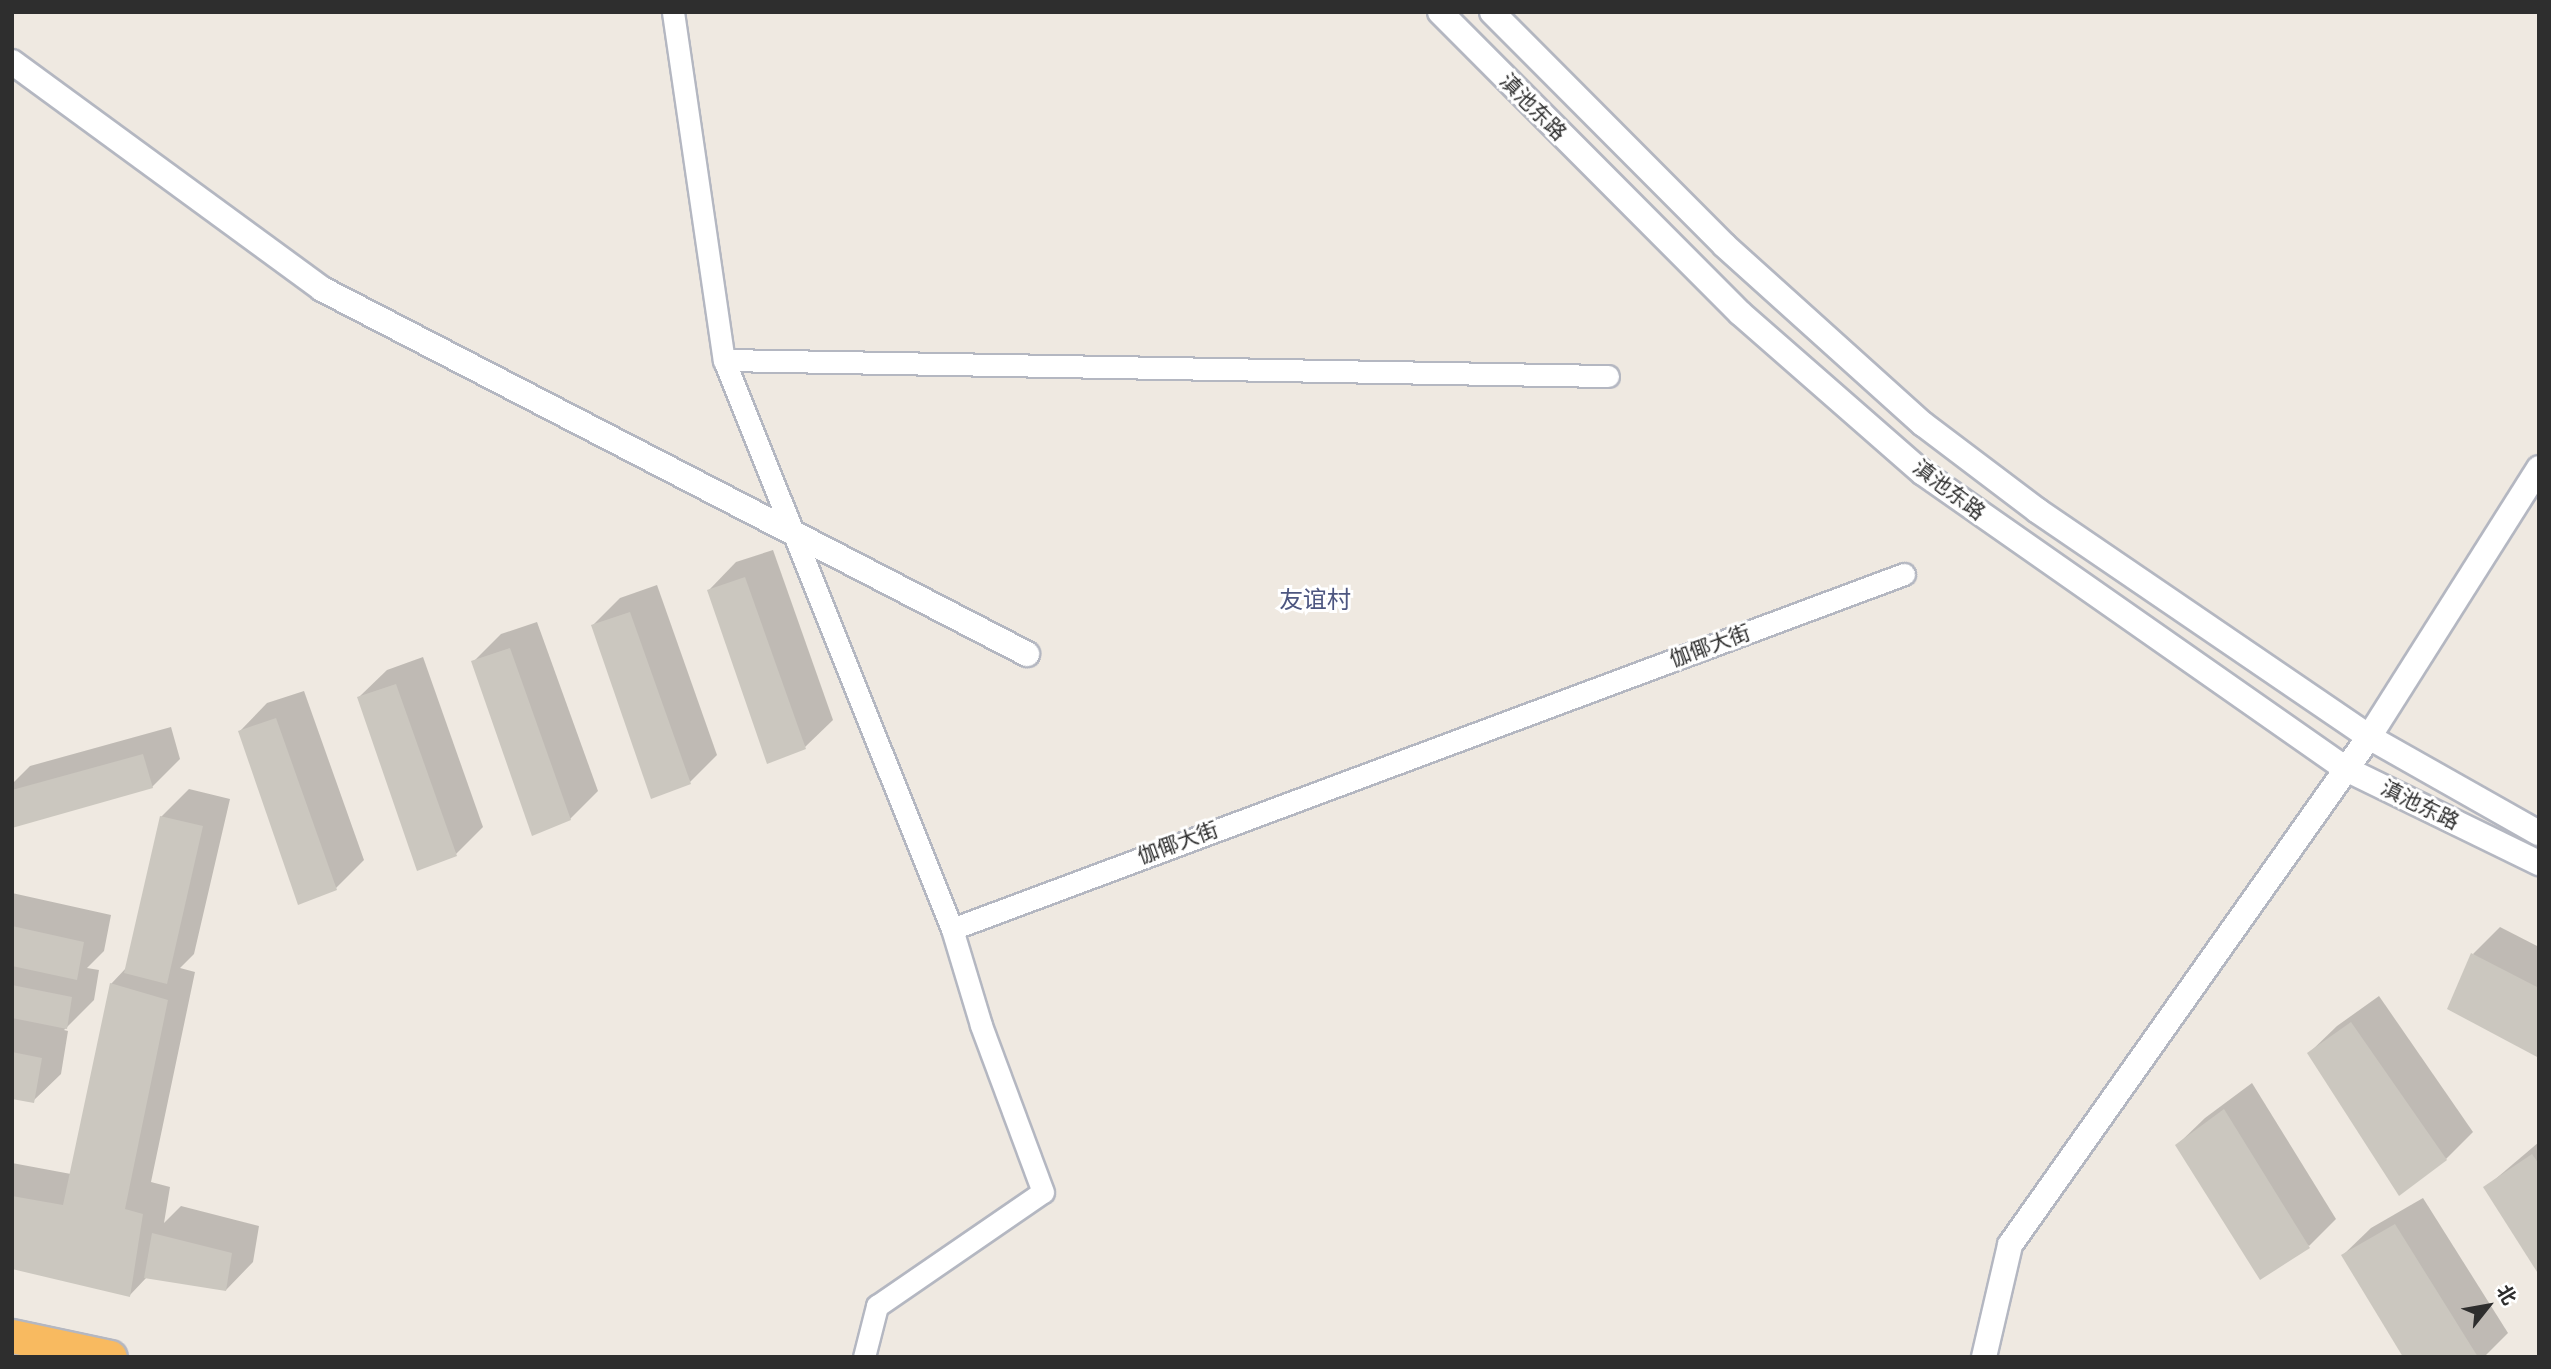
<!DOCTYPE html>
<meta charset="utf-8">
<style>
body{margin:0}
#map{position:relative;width:2551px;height:1369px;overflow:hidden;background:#efe9e1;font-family:"Nunito Sans","Noto Sans SC",sans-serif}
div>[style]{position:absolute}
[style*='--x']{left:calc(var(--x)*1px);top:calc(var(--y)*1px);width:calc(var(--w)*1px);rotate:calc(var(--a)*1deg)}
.shadow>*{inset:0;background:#0003}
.building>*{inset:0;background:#cbc7bf}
.roads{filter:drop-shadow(2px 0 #b4b7c1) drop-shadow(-2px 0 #b4b7c1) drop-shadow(0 2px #b4b7c1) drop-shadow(0 -2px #b4b7c1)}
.minor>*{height:21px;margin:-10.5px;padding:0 10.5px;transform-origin:10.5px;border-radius:10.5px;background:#fff}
.tertiary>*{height:24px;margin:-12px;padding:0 12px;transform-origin:12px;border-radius:12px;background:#fff}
.trunk>*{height:33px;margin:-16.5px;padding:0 16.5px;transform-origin:16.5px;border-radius:16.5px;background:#f8ba60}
span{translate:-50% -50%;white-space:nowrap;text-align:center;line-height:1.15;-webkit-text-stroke:6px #fff;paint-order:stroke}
.street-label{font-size:21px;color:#2e2e2e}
.quarter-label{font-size:24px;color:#4d5680}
.frame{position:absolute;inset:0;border:14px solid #2e2e2e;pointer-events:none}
.north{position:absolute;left:2453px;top:1271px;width:70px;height:70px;-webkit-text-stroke:5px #fff;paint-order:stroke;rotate:59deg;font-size:19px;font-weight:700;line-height:28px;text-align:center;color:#2e2e2e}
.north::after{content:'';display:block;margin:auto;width:24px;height:32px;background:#2e2e2e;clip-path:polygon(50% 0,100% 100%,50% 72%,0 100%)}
</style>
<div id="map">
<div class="shadow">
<i style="clip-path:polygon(773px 550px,833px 720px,805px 747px,709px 590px,736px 562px)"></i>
<i style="clip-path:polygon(657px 585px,717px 755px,690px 782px,593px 625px,620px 598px)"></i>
<i style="clip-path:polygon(537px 622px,598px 791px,570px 819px,473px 662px,501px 634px)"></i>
<i style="clip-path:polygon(423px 657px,483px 827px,456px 854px,359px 697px,387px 670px)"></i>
<i style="clip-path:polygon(304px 691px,364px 860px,336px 888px,299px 903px,240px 731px,267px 703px)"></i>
<i style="clip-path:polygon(171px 727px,180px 759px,152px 787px,12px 826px,12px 784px,30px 766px)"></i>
<i style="clip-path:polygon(189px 789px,230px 799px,194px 954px,180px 968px,195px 972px,151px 1182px,170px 1187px,164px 1223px,181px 1206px,259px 1226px,253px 1262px,226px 1290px,147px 1277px,130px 1295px,12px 1267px,12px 1163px,71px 1174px,111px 984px,127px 967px,161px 817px)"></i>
<i style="clip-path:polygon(12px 893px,111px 915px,104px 951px,87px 968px,99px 970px,94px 1000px,64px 1030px,68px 1031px,61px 1074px,33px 1101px,12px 1097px)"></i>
<i style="clip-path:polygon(2500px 927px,2539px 947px,2539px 1056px,2473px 954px)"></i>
<i style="clip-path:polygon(2379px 996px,2473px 1132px,2446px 1159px,2309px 1053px,2337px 1026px)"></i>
<i style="clip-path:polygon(2252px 1083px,2336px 1219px,2309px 1246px,2177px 1145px,2205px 1118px)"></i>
<i style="clip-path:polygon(2539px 1142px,2539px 1272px,2486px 1187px)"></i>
<i style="clip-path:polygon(2423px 1198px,2508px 1333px,2484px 1357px,2405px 1357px,2343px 1255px,2371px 1228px)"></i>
</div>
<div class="building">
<i style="clip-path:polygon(745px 577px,806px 749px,767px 764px,707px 590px)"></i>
<i style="clip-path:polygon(630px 612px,691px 784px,651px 799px,591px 625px)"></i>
<i style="clip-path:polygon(510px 648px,571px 820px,532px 836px,471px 661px)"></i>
<i style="clip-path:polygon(396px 684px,457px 856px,417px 871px,357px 697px)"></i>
<i style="clip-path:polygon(276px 718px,337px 890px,298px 905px,238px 731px)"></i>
<i style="clip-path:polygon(143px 754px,153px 788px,12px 828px,12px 790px)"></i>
<i style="clip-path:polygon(160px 816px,203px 826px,167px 984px,124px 973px)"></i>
<i style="clip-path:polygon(12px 926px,84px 942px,77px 980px,12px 966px)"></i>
<i style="clip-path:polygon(2471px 953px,2539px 988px,2539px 1058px,2447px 1009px)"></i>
<i style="clip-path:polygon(110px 983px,168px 1000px,125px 1209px,143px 1214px,130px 1297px,12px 1269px,12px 1196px,63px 1205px)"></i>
<i style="clip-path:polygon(12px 985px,72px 997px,67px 1029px,12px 1018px)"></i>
<i style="clip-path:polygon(2351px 1022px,2447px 1160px,2399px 1196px,2307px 1053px)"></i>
<i style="clip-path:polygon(12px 1052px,42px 1058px,34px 1103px,12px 1099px)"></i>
<i style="clip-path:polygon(2224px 1109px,2310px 1248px,2260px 1280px,2175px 1145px)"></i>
<i style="clip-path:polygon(2532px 1154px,2539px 1164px,2539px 1275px,2483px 1187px)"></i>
<i style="clip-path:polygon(2395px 1224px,2478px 1357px,2403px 1357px,2341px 1255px)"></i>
<i style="clip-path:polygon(152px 1233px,232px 1253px,226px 1291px,144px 1278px)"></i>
</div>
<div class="roads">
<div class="minor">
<i style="--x:673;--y:12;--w:352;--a:81.7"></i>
<i style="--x:724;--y:360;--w:613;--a:68.16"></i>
<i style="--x:724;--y:360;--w:884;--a:1.04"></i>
<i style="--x:864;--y:1357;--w:53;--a:-75.7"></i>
<i style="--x:877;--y:1306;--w:201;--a:-34.5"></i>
<i style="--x:1043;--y:1192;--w:178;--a:-110.4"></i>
<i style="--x:981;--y:1025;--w:100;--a:-106.8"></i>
<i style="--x:952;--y:929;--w:1016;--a:-20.45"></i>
</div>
<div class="tertiary">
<i style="--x:1440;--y:12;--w:425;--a:45.1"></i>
<i style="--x:1740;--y:313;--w:243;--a:41.2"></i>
<i style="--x:1923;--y:473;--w:516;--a:34.98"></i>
<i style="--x:2346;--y:769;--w:215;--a:26"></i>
<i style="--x:1492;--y:12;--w:329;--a:45.1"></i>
<i style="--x:1724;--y:245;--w:268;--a:42"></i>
<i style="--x:1923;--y:424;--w:144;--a:37.1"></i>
<i style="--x:2038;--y:511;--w:401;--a:34.3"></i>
<i style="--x:2369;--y:737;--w:195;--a:29.5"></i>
<i style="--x:12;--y:62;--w:384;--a:36.2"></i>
<i style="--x:322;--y:289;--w:794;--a:27.37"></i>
<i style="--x:1984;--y:1357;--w:115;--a:-76.9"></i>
<i style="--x:2010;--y:1245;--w:622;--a:-54.75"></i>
<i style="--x:2369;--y:737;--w:318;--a:-57.7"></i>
</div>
<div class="trunk">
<i style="--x:12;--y:1336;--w:100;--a:12.1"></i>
</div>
</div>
<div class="street-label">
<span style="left:1533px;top:107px;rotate:45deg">滇池东路</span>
<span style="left:1949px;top:490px;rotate:37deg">滇池东路</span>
<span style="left:1710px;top:646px;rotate:-20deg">伽倻大街</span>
<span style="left:2420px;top:805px;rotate:26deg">滇池东路</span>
<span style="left:1178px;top:843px;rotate:-20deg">伽倻大街</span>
</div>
<div class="quarter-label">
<span style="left:1315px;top:601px">友谊村</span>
</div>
<div class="frame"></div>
<div class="north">北</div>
</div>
